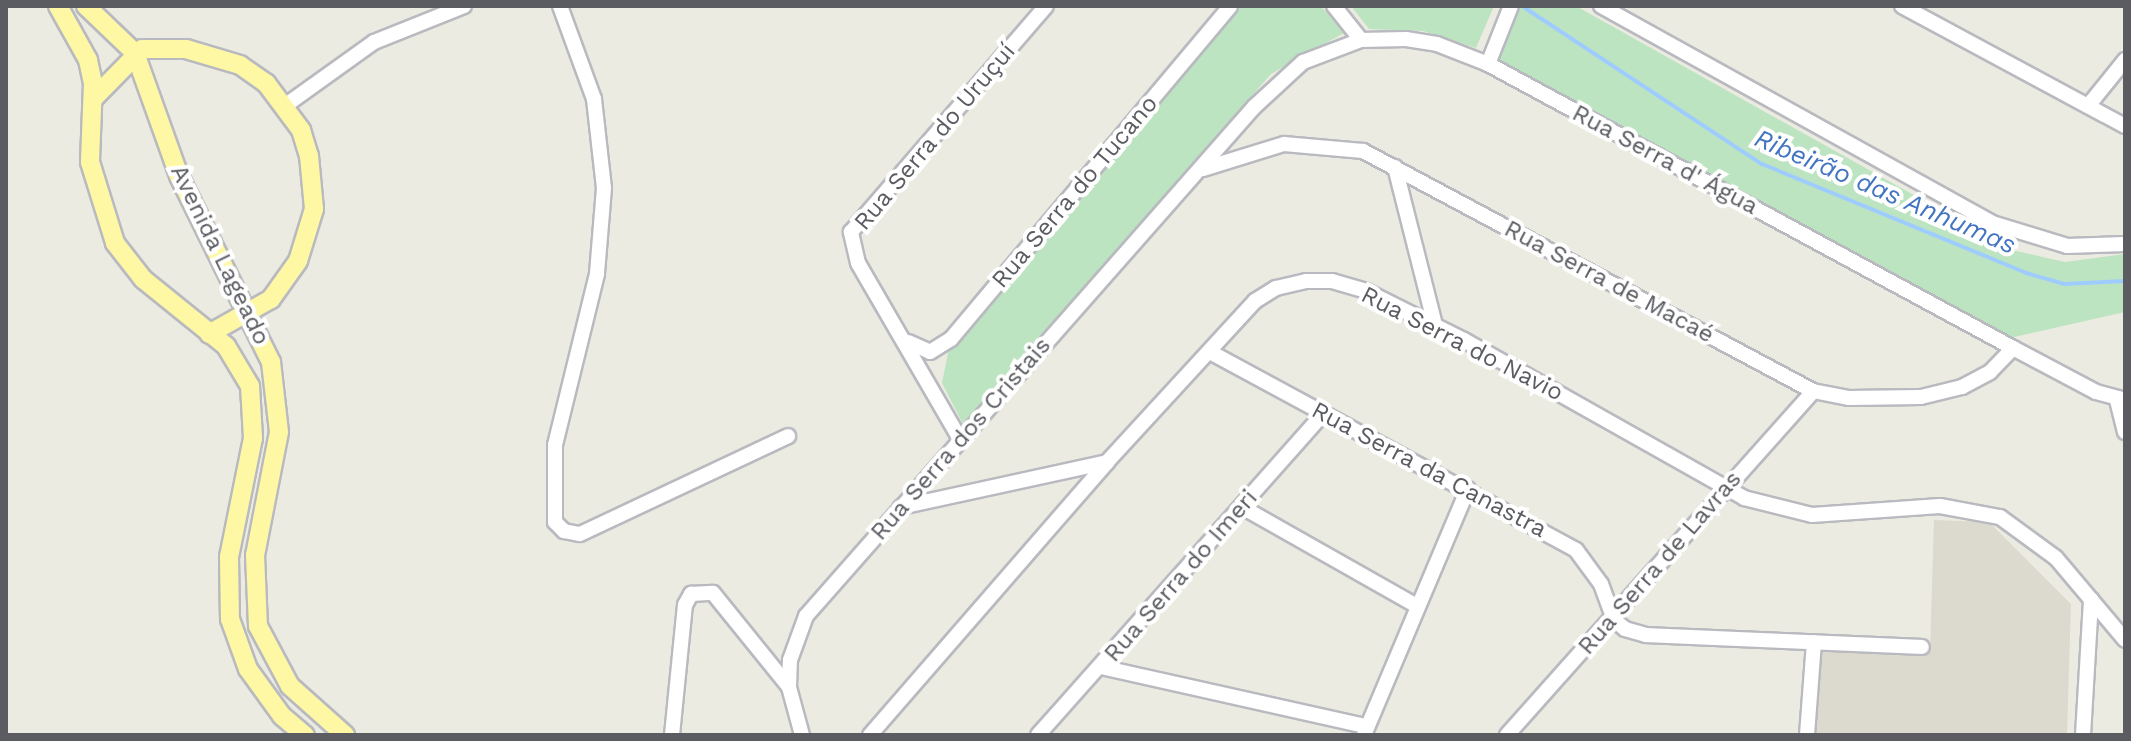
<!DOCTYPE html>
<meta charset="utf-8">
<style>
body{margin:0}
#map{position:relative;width:2131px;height:741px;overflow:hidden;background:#ecebe1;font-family:"Work Sans",sans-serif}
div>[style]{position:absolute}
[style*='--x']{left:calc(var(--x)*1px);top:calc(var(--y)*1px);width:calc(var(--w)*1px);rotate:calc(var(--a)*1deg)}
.education>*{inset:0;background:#dcdacf}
.green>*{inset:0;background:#bde4c1}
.stream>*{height:4px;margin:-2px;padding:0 2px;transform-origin:2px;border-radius:2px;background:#9fccfe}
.roads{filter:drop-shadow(2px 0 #b9bac0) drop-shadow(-2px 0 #b9bac0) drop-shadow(0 2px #b9bac0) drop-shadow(0 -2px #b9bac0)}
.minor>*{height:14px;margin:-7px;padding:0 7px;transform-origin:7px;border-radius:7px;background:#fff}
.major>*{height:18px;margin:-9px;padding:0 9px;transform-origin:9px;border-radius:9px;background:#fef8a4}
span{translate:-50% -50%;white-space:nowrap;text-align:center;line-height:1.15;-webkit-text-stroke:8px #fff;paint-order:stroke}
.street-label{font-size:24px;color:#5a5c62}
.water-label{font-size:26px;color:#4374c1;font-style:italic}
.frame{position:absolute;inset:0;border:8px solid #5a5c62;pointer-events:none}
</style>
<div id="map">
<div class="education">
<i style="clip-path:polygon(1934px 520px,1989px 522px,2071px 604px,2067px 735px,1811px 735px,1813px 649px,1930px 651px)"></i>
</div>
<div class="green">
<i style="clip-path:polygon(1242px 6px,1321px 6px,1344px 33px,1271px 74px,963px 424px,942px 383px,948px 353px)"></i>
<i style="clip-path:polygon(1351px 6px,1494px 6px,1476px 48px,1423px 31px,1369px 29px)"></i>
<i style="clip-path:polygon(1515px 6px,1576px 6px,2012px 250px,2065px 262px,2125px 254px,2125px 312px,2010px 338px,1500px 64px,1497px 55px)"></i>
</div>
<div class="stream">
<i style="--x:1525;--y:8;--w:284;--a:33.4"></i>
<i style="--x:1762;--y:164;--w:286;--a:22.4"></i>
<i style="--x:2026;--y:273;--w:40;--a:16"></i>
<i style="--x:2064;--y:284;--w:61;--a:-2.8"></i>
</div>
<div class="roads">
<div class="minor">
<i style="--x:560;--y:6;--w:99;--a:69.9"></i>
<i style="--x:594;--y:99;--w:90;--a:83.6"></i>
<i style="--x:604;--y:188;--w:86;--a:94.7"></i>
<i style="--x:597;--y:274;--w:176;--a:103.8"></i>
<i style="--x:555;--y:445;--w:77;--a:90"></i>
<i style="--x:555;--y:522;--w:13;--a:45"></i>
<i style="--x:564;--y:531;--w:16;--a:11"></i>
<i style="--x:580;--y:534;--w:230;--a:-25.2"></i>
<i style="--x:1334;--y:6;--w:43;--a:51.5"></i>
<i style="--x:1601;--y:6;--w:447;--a:29"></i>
<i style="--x:1992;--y:223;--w:78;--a:17"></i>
<i style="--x:2067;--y:246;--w:58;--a:-2"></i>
<i style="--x:1902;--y:6;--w:253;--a:28.3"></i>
<i style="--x:1488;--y:64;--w:62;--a:-68.4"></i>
<i style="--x:286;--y:105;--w:108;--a:-35.6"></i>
<i style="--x:374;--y:42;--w:97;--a:-21.8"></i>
<i style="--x:2088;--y:106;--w:59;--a:-51.2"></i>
<i style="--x:1395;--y:167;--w:163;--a:75.8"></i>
<i style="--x:1203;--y:169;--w:85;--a:-17.2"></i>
<i style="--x:1284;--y:144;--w:79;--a:5.1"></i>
<i style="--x:1363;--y:151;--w:510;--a:28.07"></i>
<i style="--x:1813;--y:391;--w:37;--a:11"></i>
<i style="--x:1849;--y:398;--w:72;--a:-0.8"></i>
<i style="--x:1921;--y:397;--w:42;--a:-13.7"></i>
<i style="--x:1962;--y:387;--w:32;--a:-28"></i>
<i style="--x:1990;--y:372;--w:33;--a:-46"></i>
<i style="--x:908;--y:342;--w:24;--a:24"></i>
<i style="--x:930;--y:352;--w:25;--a:-32"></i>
<i style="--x:951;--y:339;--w:434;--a:-50"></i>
<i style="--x:1210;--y:352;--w:416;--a:28.4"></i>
<i style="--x:1576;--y:550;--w:42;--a:53.7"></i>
<i style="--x:1601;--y:584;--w:38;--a:70"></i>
<i style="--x:1614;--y:620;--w:14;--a:39"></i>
<i style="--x:1625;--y:629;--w:22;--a:16"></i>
<i style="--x:1646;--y:635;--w:276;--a:2.5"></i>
<i style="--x:2117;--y:400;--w:33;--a:76"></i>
<i style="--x:960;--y:439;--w:203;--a:-120.1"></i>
<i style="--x:858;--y:263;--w:32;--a:-103"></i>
<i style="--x:851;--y:232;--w:298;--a:-49.2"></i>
<i style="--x:901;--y:507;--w:211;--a:-12.3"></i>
<i style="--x:1242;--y:507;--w:201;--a:29.5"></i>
<i style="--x:1101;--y:667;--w:271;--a:12.6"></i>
<i style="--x:672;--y:735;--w:131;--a:-84.3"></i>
<i style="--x:685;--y:605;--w:13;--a:-61"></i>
<i style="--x:691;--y:594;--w:22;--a:-3"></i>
<i style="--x:713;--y:593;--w:121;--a:51"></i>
<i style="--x:802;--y:735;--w:50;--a:-105.2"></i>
<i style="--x:789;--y:687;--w:27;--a:-88"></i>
<i style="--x:790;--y:660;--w:47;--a:-70"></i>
<i style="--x:806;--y:616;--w:678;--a:-48.65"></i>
<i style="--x:1254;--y:107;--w:67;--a:-42.6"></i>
<i style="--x:1303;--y:62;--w:62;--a:-20.8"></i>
<i style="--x:1361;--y:40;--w:45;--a:-1.3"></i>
<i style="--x:1406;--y:39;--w:31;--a:9"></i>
<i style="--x:1437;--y:44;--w:55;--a:21.4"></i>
<i style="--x:1488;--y:64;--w:597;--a:28.41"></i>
<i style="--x:2013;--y:348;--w:94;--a:27.9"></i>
<i style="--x:2096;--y:392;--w:30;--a:15"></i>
<i style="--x:870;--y:735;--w:362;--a:-49"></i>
<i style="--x:1107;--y:462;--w:219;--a:-47.4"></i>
<i style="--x:1255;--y:301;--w:25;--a:-32"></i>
<i style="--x:1276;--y:288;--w:31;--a:-13"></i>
<i style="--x:1306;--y:281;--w:26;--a:0"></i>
<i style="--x:1332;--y:281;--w:35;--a:16"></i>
<i style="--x:1366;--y:291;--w:110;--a:26.6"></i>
<i style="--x:1464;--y:340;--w:322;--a:29.4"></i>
<i style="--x:1744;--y:498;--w:70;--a:14"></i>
<i style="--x:1812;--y:515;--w:128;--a:-4"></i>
<i style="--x:1940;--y:506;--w:61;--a:10.4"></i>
<i style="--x:2000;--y:517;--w:69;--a:36.2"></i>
<i style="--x:2056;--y:558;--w:107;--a:49.9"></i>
<i style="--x:1038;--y:735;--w:428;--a:-48.4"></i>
<i style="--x:1364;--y:735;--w:267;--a:-67.1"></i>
<i style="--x:1507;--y:735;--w:460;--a:-48.3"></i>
<i style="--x:1807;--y:735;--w:93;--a:-85.7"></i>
<i style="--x:2083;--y:735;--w:136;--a:-86.6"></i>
</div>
<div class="major">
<i style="--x:58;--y:6;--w:62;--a:60.9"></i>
<i style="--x:88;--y:60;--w:24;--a:78"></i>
<i style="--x:93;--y:83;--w:79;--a:92.2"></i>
<i style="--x:90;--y:162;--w:85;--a:72.8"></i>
<i style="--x:115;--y:243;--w:46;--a:52.1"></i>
<i style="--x:143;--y:279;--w:107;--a:38.9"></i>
<i style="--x:226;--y:346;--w:47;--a:59"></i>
<i style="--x:250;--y:386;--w:52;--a:86.7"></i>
<i style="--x:253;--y:438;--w:121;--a:101.4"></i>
<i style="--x:229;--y:557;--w:62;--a:89.1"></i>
<i style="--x:230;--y:619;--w:53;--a:70.2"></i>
<i style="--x:248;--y:669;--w:58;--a:54.1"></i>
<i style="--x:282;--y:716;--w:30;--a:40"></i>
<i style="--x:86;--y:6;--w:68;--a:43.8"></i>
<i style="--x:135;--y:53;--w:131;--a:70.3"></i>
<i style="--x:179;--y:176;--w:208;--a:63.7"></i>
<i style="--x:271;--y:362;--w:70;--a:83.5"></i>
<i style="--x:279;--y:432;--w:125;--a:101"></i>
<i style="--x:255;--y:555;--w:71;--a:87.6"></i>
<i style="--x:258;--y:626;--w:68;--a:61.9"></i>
<i style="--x:290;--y:686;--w:74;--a:41.7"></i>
<i style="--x:93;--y:99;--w:70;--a:-45.6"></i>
<i style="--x:142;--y:49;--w:44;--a:0"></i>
<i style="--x:186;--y:49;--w:56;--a:16.5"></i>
<i style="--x:240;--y:65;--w:32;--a:35"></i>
<i style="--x:266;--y:83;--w:59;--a:53.3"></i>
<i style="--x:301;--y:130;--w:27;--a:73"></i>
<i style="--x:309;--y:156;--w:53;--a:84.6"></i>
<i style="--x:314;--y:209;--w:54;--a:107.1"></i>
<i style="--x:298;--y:261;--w:47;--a:125.4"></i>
<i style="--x:271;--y:299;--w:71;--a:150.6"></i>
</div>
</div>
<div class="street-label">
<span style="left:935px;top:137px;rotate:-50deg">Rua Serra do Uruçuí</span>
<span style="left:1665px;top:160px;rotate:28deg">Rua Serra d' Água</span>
<span style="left:1075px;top:192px;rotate:-50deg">Rua Serra do Tucano</span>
<span style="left:220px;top:255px;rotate:64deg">Avenida Lageado</span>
<span style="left:1609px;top:282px;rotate:28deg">Rua Serra de Macaé</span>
<span style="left:1462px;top:344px;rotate:27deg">Rua Serra do Navio</span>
<span style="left:961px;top:439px;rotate:-49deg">Rua Serra dos Cristais</span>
<span style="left:1429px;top:470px;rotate:28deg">Rua Serra da Canastra</span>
<span style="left:1660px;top:563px;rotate:-49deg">Rua Serra de Lavras</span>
<span style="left:1181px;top:576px;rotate:-49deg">Rua Serra do Imeri</span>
</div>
<div class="water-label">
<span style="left:1885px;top:192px;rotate:23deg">Ribeirão das Anhumas</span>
</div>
<div class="frame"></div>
</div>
